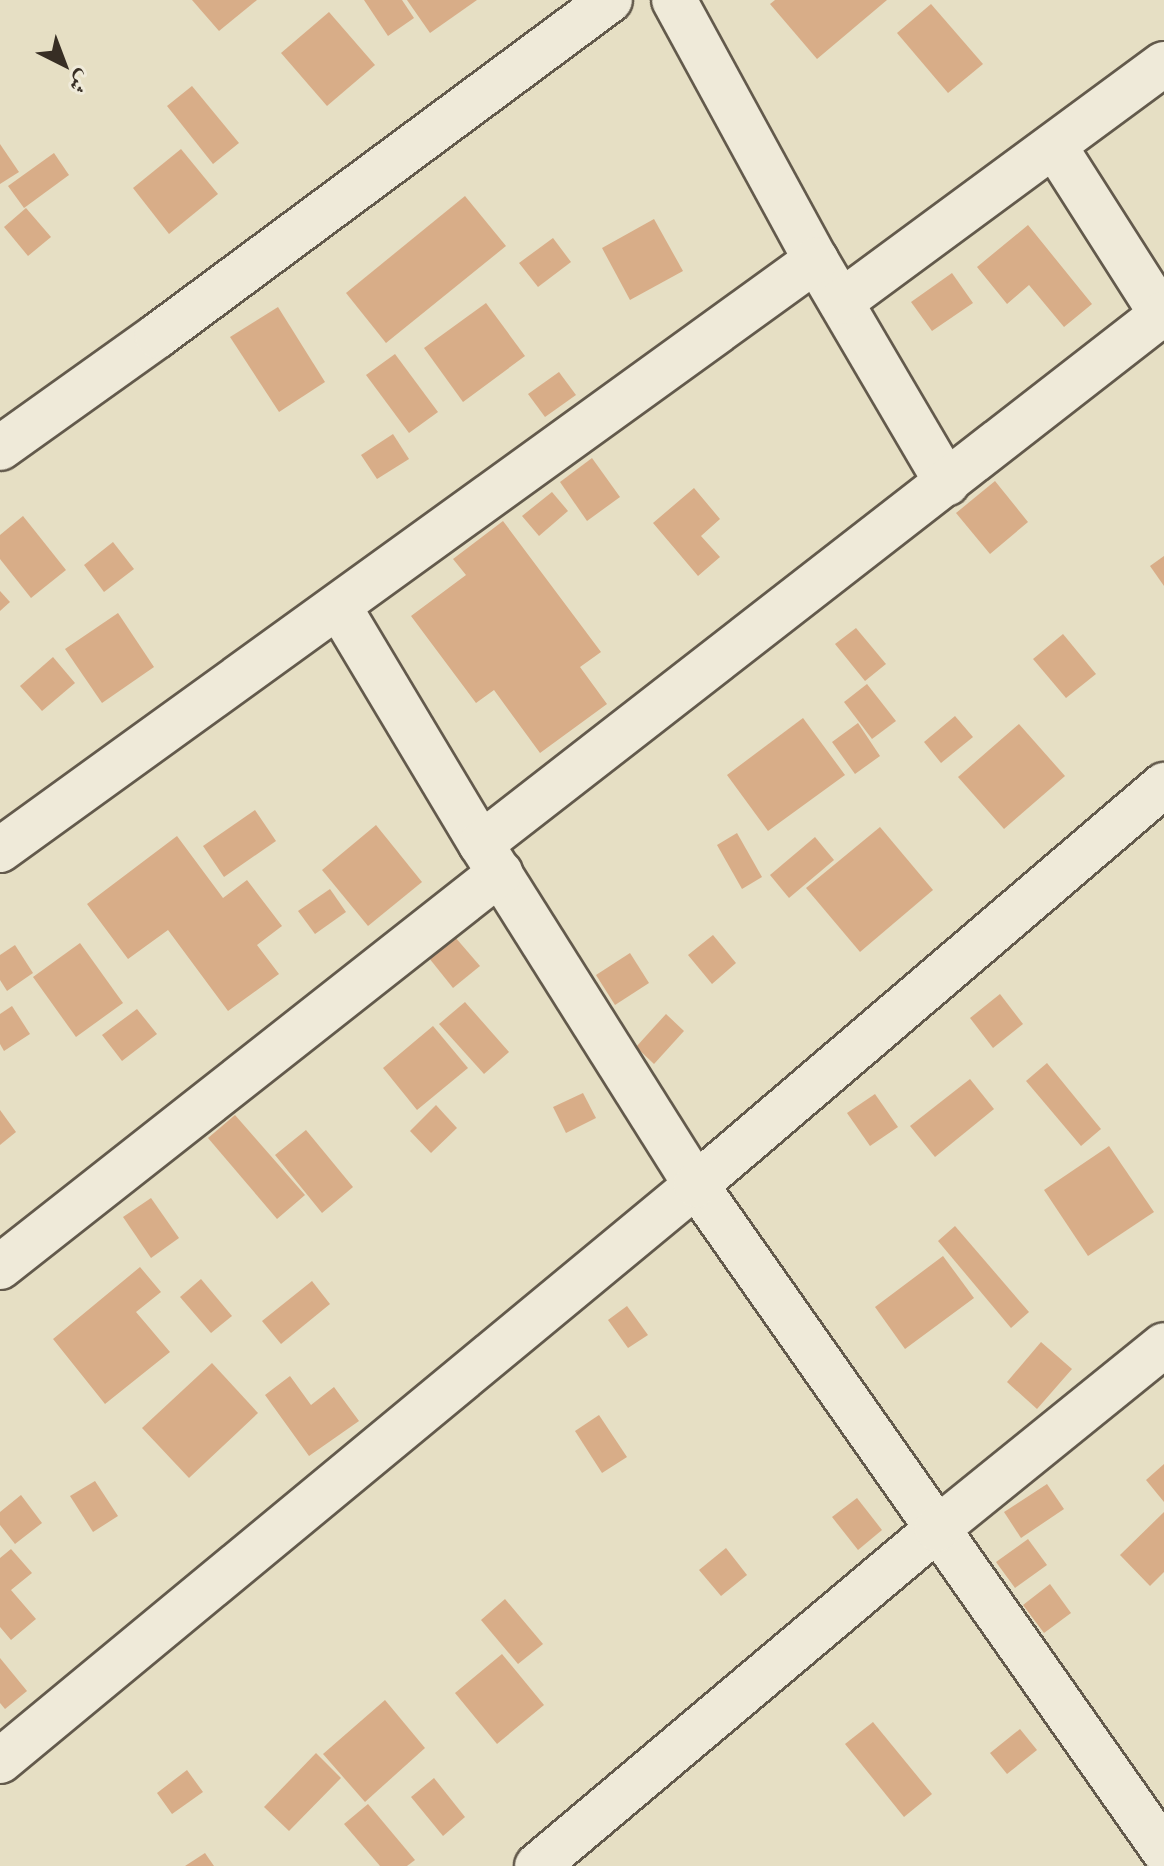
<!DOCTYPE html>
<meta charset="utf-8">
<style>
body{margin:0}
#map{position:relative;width:1164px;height:1866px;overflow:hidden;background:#e6dfc4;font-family:"IM FELL Great Primer",Amiri,serif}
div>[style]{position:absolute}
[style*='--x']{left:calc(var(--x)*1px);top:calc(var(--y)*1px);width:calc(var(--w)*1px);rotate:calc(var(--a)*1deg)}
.building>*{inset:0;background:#d8ad88}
.roads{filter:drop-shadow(2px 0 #635a4c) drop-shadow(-2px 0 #635a4c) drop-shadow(0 2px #635a4c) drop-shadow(0 -2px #635a4c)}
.minor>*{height:44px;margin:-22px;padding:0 22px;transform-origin:22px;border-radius:22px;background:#efead9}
span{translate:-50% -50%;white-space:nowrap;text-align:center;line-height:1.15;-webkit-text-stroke:8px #efead9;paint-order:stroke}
.north{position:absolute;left:24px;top:24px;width:80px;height:80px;-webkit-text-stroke:6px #efead9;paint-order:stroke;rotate:138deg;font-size:22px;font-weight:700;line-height:32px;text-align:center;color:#372e24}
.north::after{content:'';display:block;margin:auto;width:28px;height:36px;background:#372e24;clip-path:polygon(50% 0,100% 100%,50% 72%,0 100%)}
</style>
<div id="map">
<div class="building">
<i style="clip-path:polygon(192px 0,257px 0,219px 31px)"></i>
<i style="clip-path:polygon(364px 0,402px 0,414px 18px,388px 36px)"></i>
<i style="clip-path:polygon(407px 0,477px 0,430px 33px)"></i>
<i style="clip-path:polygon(775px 0,887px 0,817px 59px,770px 4px)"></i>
<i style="clip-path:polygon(931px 4px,983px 64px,948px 93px,897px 33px)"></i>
<i style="clip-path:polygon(329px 12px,375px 65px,327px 106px,281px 53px)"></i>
<i style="clip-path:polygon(192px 86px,239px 143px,213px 164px,167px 106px)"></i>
<i style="clip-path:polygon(0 144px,19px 172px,0 184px)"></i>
<i style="clip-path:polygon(181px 149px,218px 194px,169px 234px,133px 188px)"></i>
<i style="clip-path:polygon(54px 153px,69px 175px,24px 208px,8px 186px)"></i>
<i style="clip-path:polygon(465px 196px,506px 246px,386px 343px,346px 293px)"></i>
<i style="clip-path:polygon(26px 208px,51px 237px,28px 256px,4px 227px)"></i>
<i style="clip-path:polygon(654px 219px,683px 271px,630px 300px,602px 248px)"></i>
<i style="clip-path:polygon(1028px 225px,1092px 304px,1064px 327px,1029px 285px,1007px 304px,977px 267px)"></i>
<i style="clip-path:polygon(553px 238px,571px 262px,538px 287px,519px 263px)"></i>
<i style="clip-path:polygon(952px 273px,973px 303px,932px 331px,911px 302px)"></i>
<i style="clip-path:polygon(486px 303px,525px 356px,463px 402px,424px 348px)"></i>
<i style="clip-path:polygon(278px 307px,325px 382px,279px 412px,230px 337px)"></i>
<i style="clip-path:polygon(395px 354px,438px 412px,409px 433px,366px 375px)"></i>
<i style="clip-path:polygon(559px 372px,576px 395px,545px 417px,528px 394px)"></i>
<i style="clip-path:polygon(393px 434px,409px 459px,377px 479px,361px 455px)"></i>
<i style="clip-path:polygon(592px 458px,620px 497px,587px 521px,560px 482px)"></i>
<i style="clip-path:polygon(995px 481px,1028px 522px,990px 554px,956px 513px)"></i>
<i style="clip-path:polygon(694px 488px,720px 519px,701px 536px,720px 557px,698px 576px,653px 523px)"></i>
<i style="clip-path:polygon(552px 492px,568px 511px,539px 536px,522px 516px)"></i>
<i style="clip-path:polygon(23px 516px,66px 570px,31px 598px,0 559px,0 535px)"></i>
<i style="clip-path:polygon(503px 521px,601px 652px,580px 667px,607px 704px,540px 753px,494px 690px,476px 703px,411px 616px,466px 575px,453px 559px)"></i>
<i style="clip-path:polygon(113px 542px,134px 569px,104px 592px,84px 565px)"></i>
<i style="clip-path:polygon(1164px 556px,1164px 586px,1150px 566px)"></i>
<i style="clip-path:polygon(0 591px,10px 602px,0 611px)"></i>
<i style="clip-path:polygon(118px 613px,154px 667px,102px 703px,65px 649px)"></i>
<i style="clip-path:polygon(856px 628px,886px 664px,865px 681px,835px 644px)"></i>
<i style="clip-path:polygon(1063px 634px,1096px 674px,1066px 698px,1033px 659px)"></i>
<i style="clip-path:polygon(53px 657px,75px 683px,42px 711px,20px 686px)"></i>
<i style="clip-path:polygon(867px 684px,896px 721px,872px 739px,844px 702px)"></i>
<i style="clip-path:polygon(955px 716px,973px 737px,941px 763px,924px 742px)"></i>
<i style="clip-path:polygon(803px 718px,845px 775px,768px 831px,727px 775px)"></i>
<i style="clip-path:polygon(858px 723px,880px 756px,855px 774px,832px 742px)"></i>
<i style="clip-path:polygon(1019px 724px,1065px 776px,1004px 829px,958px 777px)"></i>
<i style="clip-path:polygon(255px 810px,276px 841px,224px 877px,203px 846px)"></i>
<i style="clip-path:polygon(376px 825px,422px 882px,368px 926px,322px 870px)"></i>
<i style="clip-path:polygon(880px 827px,933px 890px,860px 952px,806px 888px)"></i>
<i style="clip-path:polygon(737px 833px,762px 877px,742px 889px,717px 845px)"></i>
<i style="clip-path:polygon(177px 836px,223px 898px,247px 880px,282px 926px,257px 945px,279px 974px,228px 1011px,168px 930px,128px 959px,87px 904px)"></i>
<i style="clip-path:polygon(815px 837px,834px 860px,789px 898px,770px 875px)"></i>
<i style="clip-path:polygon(330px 889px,346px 912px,315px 934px,298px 911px)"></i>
<i style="clip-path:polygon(713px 935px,736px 963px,712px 984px,688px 955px)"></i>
<i style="clip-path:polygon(455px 937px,480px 966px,453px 988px,429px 958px)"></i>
<i style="clip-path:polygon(80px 943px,123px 1003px,76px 1037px,33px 977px)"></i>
<i style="clip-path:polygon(15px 945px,33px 973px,7px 991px,0 980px,0 955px)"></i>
<i style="clip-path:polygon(630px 953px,649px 983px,615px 1005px,596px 975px)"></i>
<i style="clip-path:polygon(1000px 994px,1023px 1024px,993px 1048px,970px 1018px)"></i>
<i style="clip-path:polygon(465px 1002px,509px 1052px,484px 1074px,439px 1024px)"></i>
<i style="clip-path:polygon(12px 1006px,30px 1034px,4px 1051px,0 1044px,0 1014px)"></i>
<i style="clip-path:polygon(137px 1009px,157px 1034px,122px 1061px,102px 1035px)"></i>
<i style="clip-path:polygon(666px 1014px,684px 1031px,654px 1064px,636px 1047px)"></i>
<i style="clip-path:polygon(433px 1026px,468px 1068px,417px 1110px,383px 1068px)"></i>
<i style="clip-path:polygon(1047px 1063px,1101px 1129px,1081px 1146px,1026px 1081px)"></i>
<i style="clip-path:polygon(970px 1079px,994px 1109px,935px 1157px,910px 1126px)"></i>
<i style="clip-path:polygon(583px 1093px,596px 1118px,566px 1133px,553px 1107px)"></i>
<i style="clip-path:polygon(875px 1094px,898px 1127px,870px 1146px,847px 1113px)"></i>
<i style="clip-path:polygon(436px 1105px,457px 1128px,431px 1153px,410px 1131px)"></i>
<i style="clip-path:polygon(0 1110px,16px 1132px,0 1145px)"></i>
<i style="clip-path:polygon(235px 1115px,305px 1195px,277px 1219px,208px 1138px)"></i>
<i style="clip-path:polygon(306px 1130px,353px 1187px,322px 1213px,275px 1155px)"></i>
<i style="clip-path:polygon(1109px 1146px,1154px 1212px,1088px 1256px,1044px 1190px)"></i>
<i style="clip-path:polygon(151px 1198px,179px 1238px,151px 1258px,123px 1217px)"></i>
<i style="clip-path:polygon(955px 1226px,1029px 1312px,1011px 1328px,938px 1241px)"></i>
<i style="clip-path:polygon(943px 1256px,974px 1298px,905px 1349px,875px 1307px)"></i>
<i style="clip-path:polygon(140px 1267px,161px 1292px,136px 1312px,170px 1352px,105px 1404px,53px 1339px)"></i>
<i style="clip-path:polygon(201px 1279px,232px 1316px,211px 1333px,180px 1297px)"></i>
<i style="clip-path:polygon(312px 1281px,330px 1304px,281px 1344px,262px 1321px)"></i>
<i style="clip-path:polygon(627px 1306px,648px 1335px,628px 1348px,608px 1320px)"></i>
<i style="clip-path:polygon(1041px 1342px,1072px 1369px,1037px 1409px,1007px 1382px)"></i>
<i style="clip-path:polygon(212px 1363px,258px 1413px,189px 1478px,142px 1428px)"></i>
<i style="clip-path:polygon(290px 1376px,311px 1405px,334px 1387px,359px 1421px,309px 1456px,265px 1395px)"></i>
<i style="clip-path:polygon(599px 1415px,627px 1457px,602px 1473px,575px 1431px)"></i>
<i style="clip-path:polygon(1164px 1464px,1164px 1502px,1146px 1480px)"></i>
<i style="clip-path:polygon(95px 1481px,118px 1516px,93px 1532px,70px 1496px)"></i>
<i style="clip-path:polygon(1047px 1484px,1064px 1509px,1021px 1538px,1004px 1512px)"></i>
<i style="clip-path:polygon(21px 1495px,42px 1523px,15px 1544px,0 1525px,0 1512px)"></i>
<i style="clip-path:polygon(857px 1498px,882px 1530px,858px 1550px,832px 1517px)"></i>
<i style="clip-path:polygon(1164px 1512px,1164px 1572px,1150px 1586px,1120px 1555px)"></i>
<i style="clip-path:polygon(1028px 1539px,1047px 1565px,1015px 1588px,996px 1562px)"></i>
<i style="clip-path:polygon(726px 1548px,747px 1575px,721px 1596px,699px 1570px)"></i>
<i style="clip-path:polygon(11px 1549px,32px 1573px,11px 1590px,36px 1619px,11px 1640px,0 1627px,0 1558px)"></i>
<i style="clip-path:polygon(1050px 1584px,1071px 1613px,1044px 1633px,1023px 1605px)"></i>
<i style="clip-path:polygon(505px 1599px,543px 1644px,518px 1664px,481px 1620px)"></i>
<i style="clip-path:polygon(502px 1654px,544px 1705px,497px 1744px,455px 1693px)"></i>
<i style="clip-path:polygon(0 1658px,27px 1691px,5px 1709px,0 1703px)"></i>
<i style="clip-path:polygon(385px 1700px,425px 1748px,365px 1802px,323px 1754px)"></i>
<i style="clip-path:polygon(873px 1722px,932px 1794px,904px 1817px,845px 1744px)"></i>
<i style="clip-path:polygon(1020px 1729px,1037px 1750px,1007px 1774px,990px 1753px)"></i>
<i style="clip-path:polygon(316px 1753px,341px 1778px,289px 1831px,264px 1807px)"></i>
<i style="clip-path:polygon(187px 1770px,203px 1792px,172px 1814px,157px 1793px)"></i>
<i style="clip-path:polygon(434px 1778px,465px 1817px,443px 1836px,411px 1797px)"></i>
<i style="clip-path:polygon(368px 1804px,415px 1860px,407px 1866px,380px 1866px,344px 1824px)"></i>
<i style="clip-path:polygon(205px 1853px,214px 1866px,185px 1866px)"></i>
</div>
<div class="roads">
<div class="minor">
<i style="--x:674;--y:0;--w:296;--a:61.4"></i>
<i style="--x:816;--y:260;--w:259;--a:59.6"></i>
<i style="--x:1055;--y:147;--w:203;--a:57.5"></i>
<i style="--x:841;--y:302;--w:401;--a:-36.4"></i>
<i style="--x:0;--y:448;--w:193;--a:-35.5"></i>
<i style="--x:157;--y:336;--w:564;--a:-36.57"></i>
<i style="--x:339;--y:607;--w:276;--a:59.1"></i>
<i style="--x:481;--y:844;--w:403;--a:57.8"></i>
<i style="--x:696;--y:1185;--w:814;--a:54.9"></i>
<i style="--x:481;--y:844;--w:863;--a:-37.89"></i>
<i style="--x:0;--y:850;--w:1007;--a:-35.87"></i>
<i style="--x:0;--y:1267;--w:637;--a:-38.24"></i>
<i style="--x:0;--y:1761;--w:903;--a:-39.61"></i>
<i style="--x:696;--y:1185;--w:616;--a:-40.52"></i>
<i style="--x:537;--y:1866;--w:523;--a:-40.11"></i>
<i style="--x:937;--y:1529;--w:292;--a:-39"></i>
</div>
</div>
<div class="north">ش</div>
</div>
